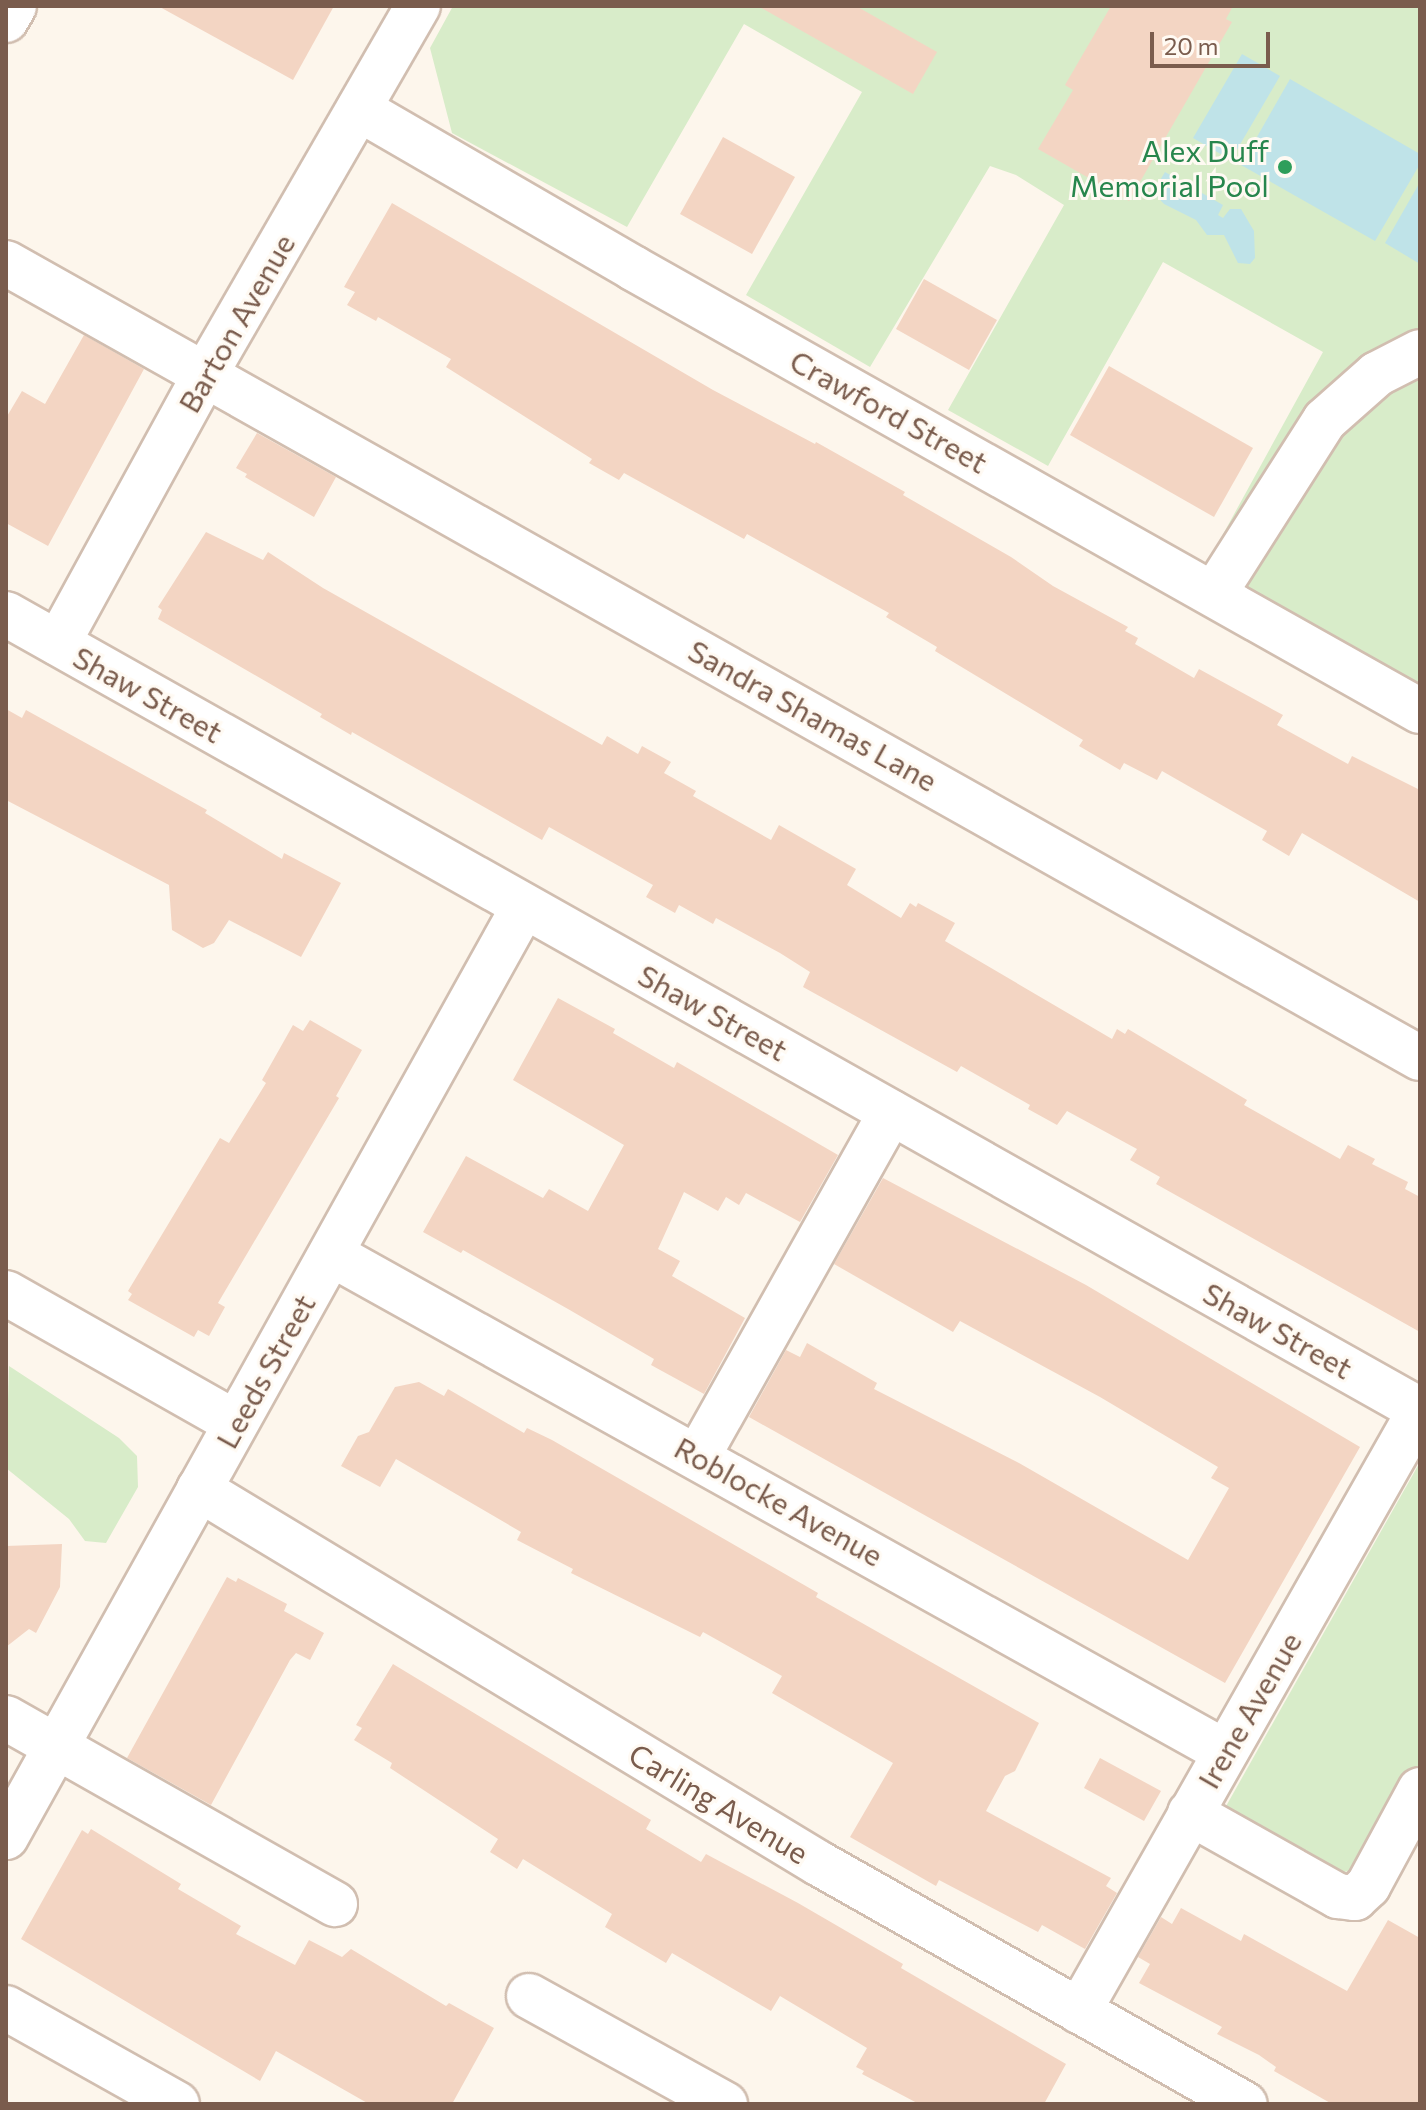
<!DOCTYPE html>
<style>
body{margin:0}
#map{position:relative;width:1426px;height:2110px;overflow:hidden;background:#fdf6ec;font-family:Commissioner,sans-serif}
div>[style]{position:absolute}
[style*='--x']{left:calc(var(--x)*1px);top:calc(var(--y)*1px);width:calc(var(--w)*1px);rotate:calc(var(--a)*1deg)}
.green>*{inset:0;background:#d8ecc9}
.water>*{inset:0;background:#bfe3e8}
.building>*{inset:0;background:#f3d5c3}
.roads{filter:drop-shadow(2px 0 #d1beb0) drop-shadow(-2px 0 #d1beb0) drop-shadow(0 2px #d1beb0) drop-shadow(0 -2px #d1beb0)}
.minor>*{height:44px;margin:-22px;padding:0 22px;transform-origin:22px;border-radius:22px;background:#fff}
.dots>*{width:22px;height:22px;translate:-50% -50%;box-sizing:border-box;border:4px solid #fffaf3;border-radius:50%}
span{translate:-50% -50%;white-space:nowrap;text-align:center;line-height:1.15;-webkit-text-stroke:6px #fffaf3;paint-order:stroke}
.leisure-label{font-size:30px;color:#27864d}
.right{translate:-100% -50%;text-align:right}
.street-label{font-size:30px;color:#7a5c4d}
.frame{position:absolute;inset:0;border:8px solid #7a5c4d;pointer-events:none}
.scale{position:absolute;left:1150px;top:32px;width:120px;height:36px;box-sizing:border-box;border:4px solid #7a5c4d;border-top:0;padding-left:10px;font-size:24px;line-height:28px;white-space:nowrap;color:#7a5c4d;-webkit-text-stroke:6px #fffaf3;paint-order:stroke}
</style>
<div id="map">
<div class="green">
<i style="clip-path:polygon(453px 6px,1420px 6px,1420px 688px,1243px 588px,1210px 558px,1323px 352px,1163px 262px,1048px 466px,948px 410px,1064px 205px,1016px 175px,990px 166px,870px 367px,746px 295px,862px 92px,744px 24px,627px 227px,452px 133px,430px 48px)"></i>
<i style="clip-path:polygon(9px 1366px,119px 1438px,137px 1456px,138px 1487px,106px 1543px,85px 1541px,69px 1519px,6px 1468px)"></i>
<i style="clip-path:polygon(1420px 1462px,1420px 1763px,1361px 1868px,1344px 1872px,1331px 1869px,1225px 1808px)"></i>
</div>
<div class="water">
<i style="clip-path:polygon(1242px 54px,1280px 76px,1231px 160px,1193px 138px)"></i>
<i style="clip-path:polygon(1290px 79px,1420px 154px,1420px 164px,1375px 241px,1241px 165px)"></i>
<i style="clip-path:polygon(1165px 172px,1223px 205px,1218px 215px,1223px 218px,1230px 209px,1241px 209px,1254px 231px,1255px 258px,1250px 264px,1238px 263px,1224px 235px,1207px 235px,1196px 220px,1164px 204px,1153px 192px)"></i>
<i style="clip-path:polygon(1420px 182px,1420px 264px,1385px 243px)"></i>
</div>
<div class="building">
<i style="clip-path:polygon(158px 6px,334px 6px,293px 80px)"></i>
<i style="clip-path:polygon(758px 6px,856px 6px,937px 52px,913px 94px)"></i>
<i style="clip-path:polygon(1111px 6px,1233px 6px,1226px 19px,1232px 22px,1129px 201px,1038px 149px,1073px 90px,1065px 85px)"></i>
<i style="clip-path:polygon(723px 137px,795px 177px,752px 254px,680px 214px)"></i>
<i style="clip-path:polygon(392px 203px,713px 390px,815px 444px,816px 442px,905px 492px,903px 495px,1011px 557px,1053px 586px,1128px 627px,1125px 631px,1138px 638px,1135px 644px,1194px 678px,1199px 669px,1283px 715px,1277px 725px,1348px 764px,1352px 756px,1420px 790px,1420px 902px,1302px 833px,1289px 856px,1262px 840px,1267px 831px,1162px 771px,1157px 780px,1124px 763px,1120px 770px,1079px 746px,1083px 740px,935px 651px,937px 647px,886px 617px,889px 613px,747px 534px,744px 539px,624px 473px,619px 480px,589px 463px,592px 459px,446px 367px,451px 359px,378px 317px,376px 321px,347px 305px,355px 292px,344px 287px)"></i>
<i style="clip-path:polygon(924px 279px,997px 320px,969px 370px,896px 329px)"></i>
<i style="clip-path:polygon(84px 335px,144px 369px,48px 546px,6px 523px,6px 418px,22px 391px,45px 404px)"></i>
<i style="clip-path:polygon(1109px 366px,1253px 448px,1214px 517px,1070px 435px)"></i>
<i style="clip-path:polygon(257px 433px,336px 477px,314px 517px,245px 477px,247px 474px,236px 468px)"></i>
<i style="clip-path:polygon(206px 532px,263px 560px,268px 552px,323px 588px,602px 745px,607px 736px,638px 754px,642px 746px,671px 762px,664px 773px,696px 791px,693px 796px,771px 840px,779px 825px,856px 869px,847px 885px,901px 918px,910px 903px,916px 907px,918px 903px,955px 923px,945px 941px,1112px 1039px,1117px 1029px,1125px 1034px,1128px 1029px,1247px 1100px,1244px 1105px,1340px 1159px,1348px 1145px,1375px 1159px,1372px 1164px,1408px 1182px,1405px 1189px,1420px 1197px,1420px 1332px,1156px 1184px,1160px 1177px,1130px 1160px,1137px 1149px,1067px 1111px,1057px 1125px,1028px 1109px,1030px 1105px,961px 1066px,957px 1072px,803px 987px,810px 972px,780px 953px,716px 918px,713px 924px,679px 905px,675px 913px,646px 897px,653px 885px,549px 827px,542px 840px,352px 732px,351px 735px,320px 717px,322px 714px,158px 619px,162px 610px,158px 607px)"></i>
<i style="clip-path:polygon(6px 709px,22px 718px,26px 710px,207px 810px,205px 813px,282px 859px,284px 853px,341px 883px,301px 957px,229px 920px,214px 943px,203px 948px,172px 930px,169px 885px,6px 800px)"></i>
<i style="clip-path:polygon(558px 998px,615px 1029px,613px 1033px,674px 1068px,677px 1062px,838px 1155px,800px 1222px,746px 1193px,739px 1205px,726px 1197px,718px 1211px,684px 1192px,658px 1249px,680px 1261px,672px 1276px,745px 1318px,704px 1394px,651px 1365px,654px 1359px,568px 1309px,463px 1250px,461px 1253px,423px 1232px,466px 1156px,543px 1198px,549px 1189px,588px 1211px,624px 1145px,513px 1080px)"></i>
<i style="clip-path:polygon(310px 1020px,362px 1050px,336px 1096px,339px 1098px,218px 1303px,225px 1307px,209px 1336px,198px 1330px,194px 1337px,128px 1300px,132px 1294px,128px 1291px,220px 1138px,229px 1143px,266px 1083px,262px 1080px,293px 1025px,303px 1031px)"></i>
<i style="clip-path:polygon(883px 1178px,1086px 1285px,1360px 1447px,1225px 1683px,749px 1417px,786px 1350px,800px 1357px,807px 1343px,877px 1383px,874px 1389px,1019px 1463px,1188px 1560px,1229px 1488px,1211px 1478px,1218px 1467px,1100px 1397px,960px 1321px,953px 1332px,834px 1264px)"></i>
<i style="clip-path:polygon(419px 1382px,444px 1396px,448px 1389px,524px 1433px,527px 1428px,552px 1440px,818px 1593px,816px 1597px,1039px 1723px,1015px 1771px,1005px 1776px,986px 1811px,1111px 1878px,1106px 1886px,1117px 1893px,1085px 1949px,1042px 1925px,1038px 1932px,939px 1880px,936px 1886px,850px 1837px,893px 1763px,772px 1693px,782px 1676px,703px 1632px,700px 1637px,571px 1573px,573px 1569px,517px 1540px,521px 1532px,396px 1459px,380px 1487px,341px 1466px,358px 1436px,369px 1432px,395px 1387px)"></i>
<i style="clip-path:polygon(62px 1544px,60px 1587px,36px 1633px,29px 1629px,6px 1647px,6px 1546px)"></i>
<i style="clip-path:polygon(227px 1577px,236px 1582px,238px 1578px,287px 1604px,284px 1611px,324px 1633px,310px 1660px,296px 1653px,290px 1660px,211px 1805px,127px 1758px)"></i>
<i style="clip-path:polygon(393px 1664px,651px 1820px,646px 1829px,701px 1862px,706px 1854px,798px 1903px,903px 1964px,901px 1968px,1066px 2064px,1044px 2104px,919px 2104px,862px 2074px,864px 2071px,856px 2067px,867px 2048px,780px 1996px,771px 2011px,672px 1953px,666px 1963px,605px 1927px,612px 1914px,523px 1859px,517px 1869px,490px 1852px,498px 1839px,390px 1768px,392px 1763px,354px 1740px,362px 1728px,356px 1725px)"></i>
<i style="clip-path:polygon(1100px 1758px,1161px 1791px,1144px 1821px,1084px 1788px)"></i>
<i style="clip-path:polygon(91px 1829px,181px 1884px,178px 1889px,241px 1926px,236px 1934px,295px 1965px,309px 1940px,342px 1957px,351px 1949px,446px 2006px,449px 2003px,494px 2028px,452px 2104px,369px 2104px,276px 2051px,260px 2081px,21px 1939px,82px 1830px,88px 1834px)"></i>
<i style="clip-path:polygon(1181px 1908px,1241px 1941px,1244px 1934px,1347px 1991px,1388px 1920px,1420px 1938px,1420px 2104px,1332px 2104px,1274px 2071px,1276px 2067px,1259px 2055px,1217px 2034px,1222px 2027px,1139px 1983px,1150px 1964px,1138px 1957px,1161px 1917px,1172px 1924px)"></i>
</div>
<div class="roads">
<div class="minor">
<i style="--x:6;--y:20;--w:16;--a:-60"></i>
<i style="--x:359;--y:109;--w:317;--a:30.1"></i>
<i style="--x:633;--y:268;--w:903;--a:29.38"></i>
<i style="--x:6;--y:263;--w:1622;--a:29.35"></i>
<i style="--x:1214;--y:594;--w:206;--a:-57.5"></i>
<i style="--x:1325;--y:420;--w:69;--a:-41.5"></i>
<i style="--x:1377;--y:374;--w:48;--a:-27.1"></i>
<i style="--x:6;--y:614;--w:1623;--a:29.38"></i>
<i style="--x:58;--y:643;--w:308;--a:-61.3"></i>
<i style="--x:206;--y:373;--w:424;--a:-60"></i>
<i style="--x:331;--y:1254;--w:1023;--a:29.12"></i>
<i style="--x:6;--y:1293;--w:264;--a:29.5"></i>
<i style="--x:698;--y:1456;--w:394;--a:-60.7"></i>
<i style="--x:199;--y:1489;--w:725;--a:31.13"></i>
<i style="--x:820;--y:1864;--w:488;--a:29.5"></i>
<i style="--x:6;--y:1718;--w:378;--a:29.5"></i>
<i style="--x:1190;--y:1813;--w:170;--a:29.3"></i>
<i style="--x:1338;--y:1896;--w:17;--a:7"></i>
<i style="--x:1355;--y:1898;--w:18;--a:-43"></i>
<i style="--x:1368;--y:1886;--w:109;--a:-61.6"></i>
<i style="--x:6;--y:1837;--w:1065;--a:-60.91"></i>
<i style="--x:529;--y:1996;--w:224;--a:28.9"></i>
<i style="--x:6;--y:2008;--w:196;--a:29.3"></i>
<i style="--x:1079;--y:2011;--w:691;--a:-60.43"></i>
</div>
</div>
<div class="dots">
<i style="left:1285px;top:167px;background:#2e9e5b"></i>
</div>
<div class="leisure-label">
<span class="right" style="left:1269px;top:167px">Alex Duff<br>Memorial Pool</span>
</div>
<div class="street-label">
<span style="left:236px;top:323px;rotate:-60deg">Barton Avenue</span>
<span style="left:889px;top:411px;rotate:29deg">Crawford Street</span>
<span style="left:148px;top:694px;rotate:29deg">Shaw Street</span>
<span style="left:813px;top:715px;rotate:29deg">Sandra Shamas Lane</span>
<span style="left:713px;top:1012px;rotate:29deg">Shaw Street</span>
<span style="left:1278px;top:1330px;rotate:29deg">Shaw Street</span>
<span style="left:265px;top:1371px;rotate:-61deg">Leeds Street</span>
<span style="left:779px;top:1501px;rotate:29deg">Roblocke Avenue</span>
<span style="left:1249px;top:1710px;rotate:-60deg">Irene Avenue</span>
<span style="left:719px;top:1803px;rotate:31deg">Carling Avenue</span>
</div>
<div class="frame"></div>
<div class="scale">20 m</div>
</div>
